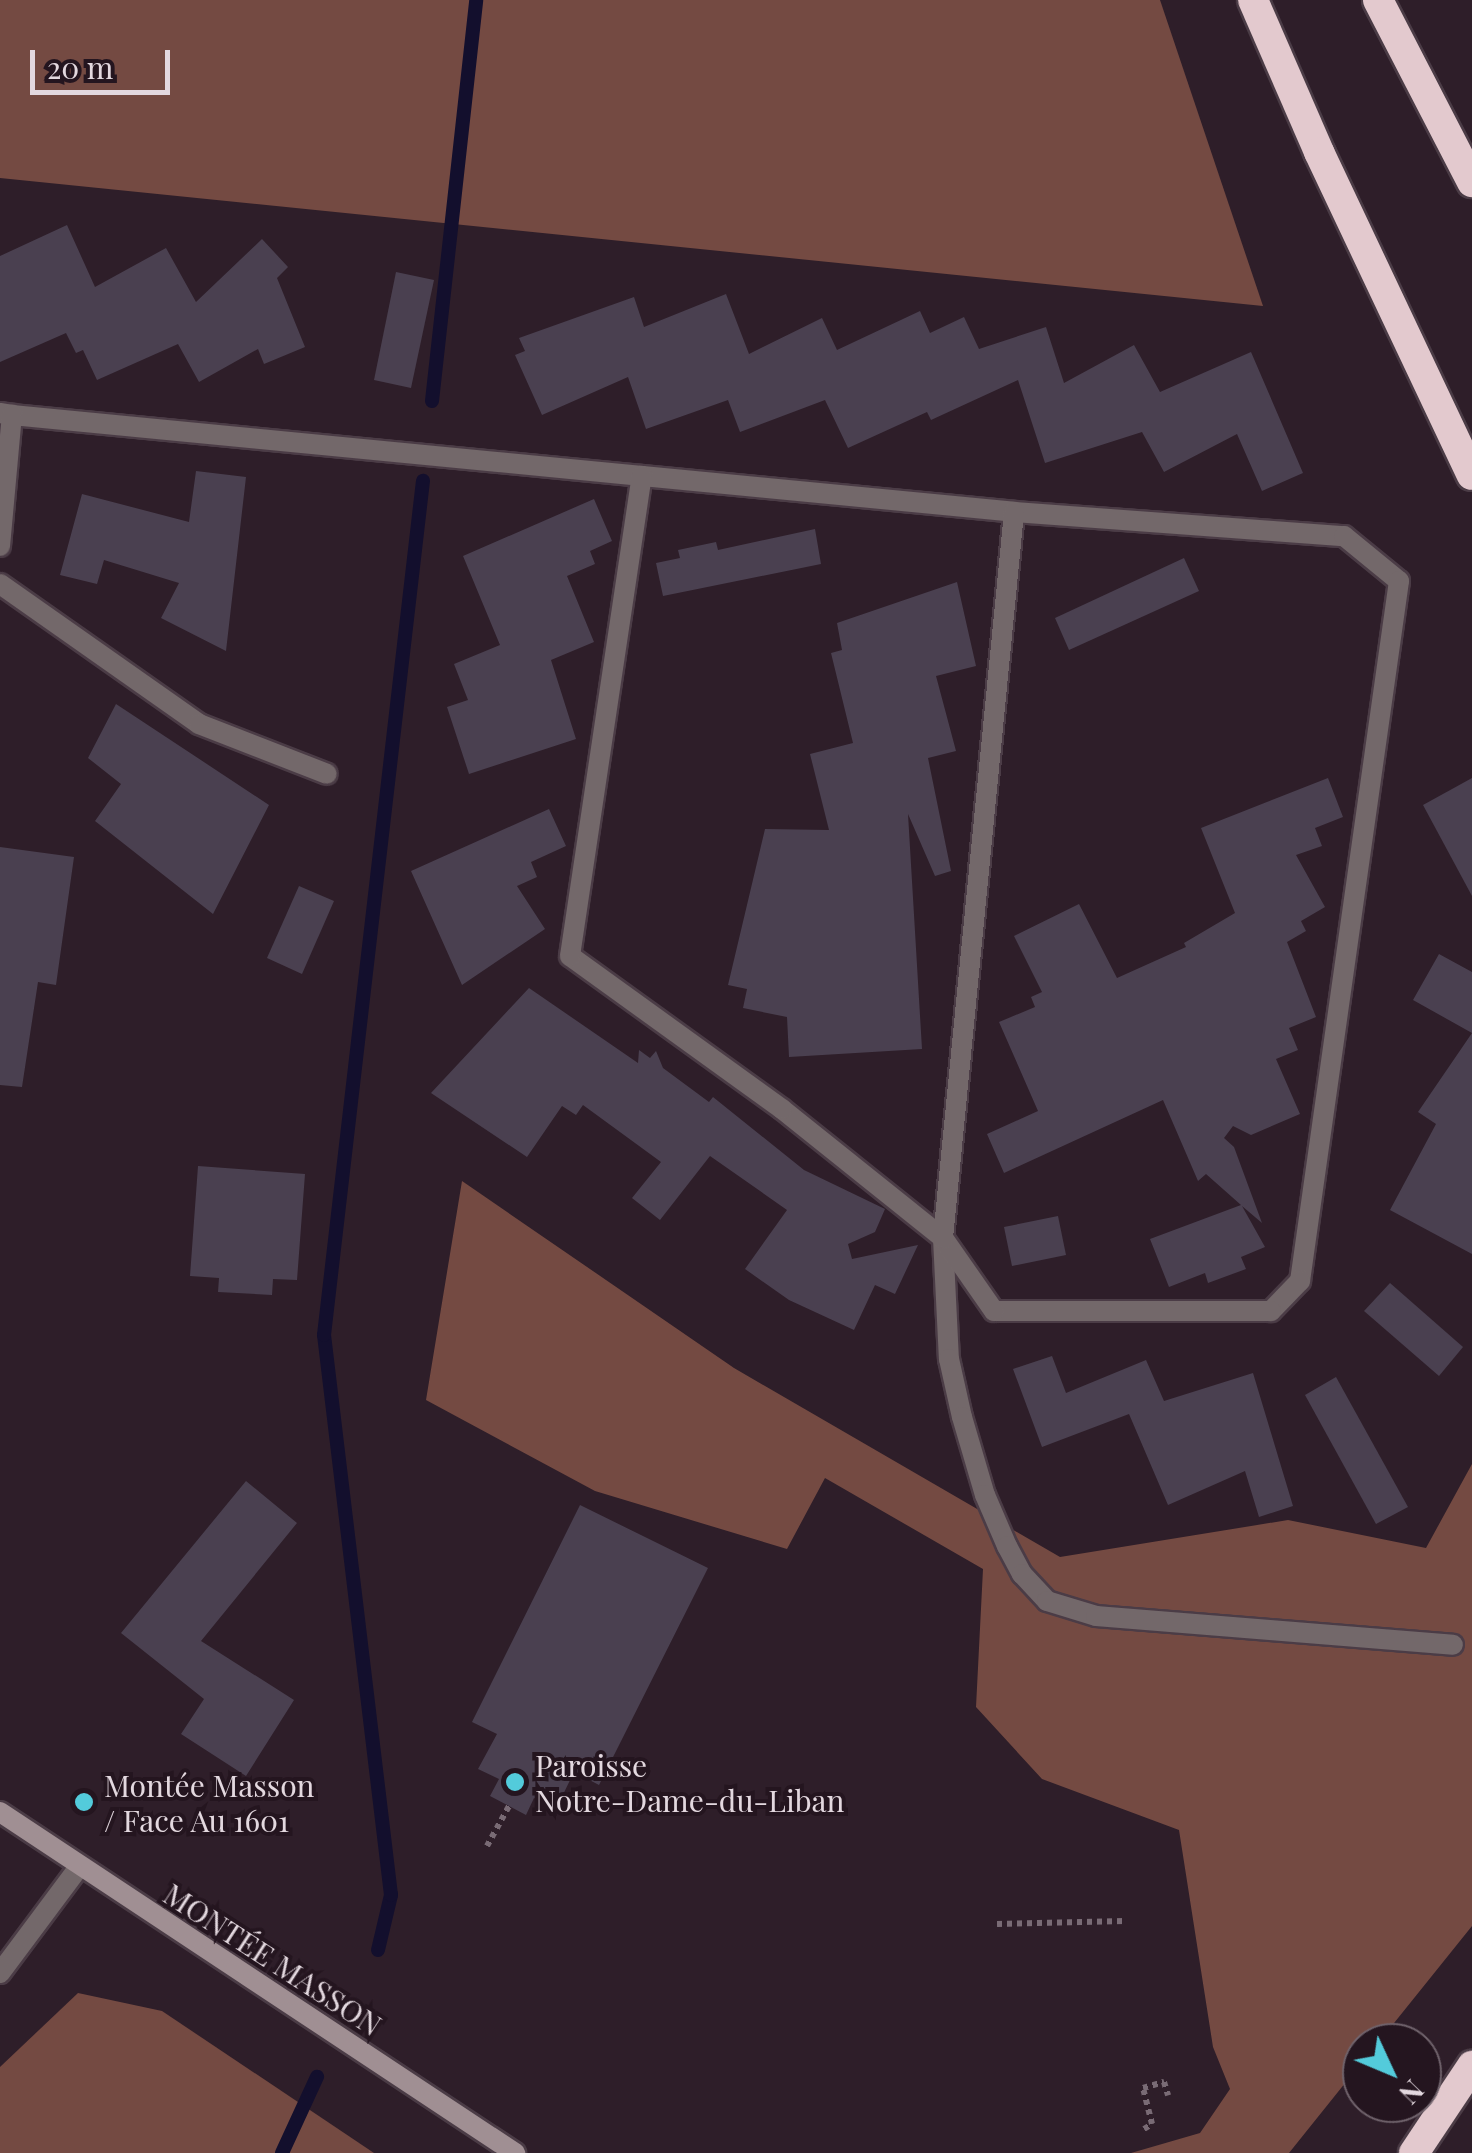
<!DOCTYPE html>
<meta charset="utf-8">
<style>
body{margin:0}
#map{position:relative;width:1472px;height:2153px;overflow:hidden;background:#2e1e29;font-family:"Playfair Display",serif}
div>[style]{position:absolute}
[style*='--x']{left:calc(var(--x)*1px);top:calc(var(--y)*1px);width:calc(var(--w)*1px);rotate:calc(var(--a)*1deg)}
.forest>*{inset:0;background:#744a42}
.stream>*{height:14px;margin:-7px;padding:0 7px;transform-origin:7px;border-radius:7px;background:#130f2d}
.building>*{inset:0;background:#4a4050}
.path>*{height:6px;margin-top:-3px;transform-origin:0;background:repeating-linear-gradient(90deg,#796b75 0 5px,transparent 0 10px)}
.roads{filter:drop-shadow(2px 0 #4b3c46) drop-shadow(-2px 0 #4b3c46) drop-shadow(0 2px #4b3c46) drop-shadow(0 -2px #4b3c46)}
.lane>*{height:20px;margin:-10px;padding:0 10px;transform-origin:10px;border-radius:10px;background:#73686a}
.street>*{height:20px;margin:-10px;padding:0 10px;transform-origin:10px;border-radius:10px;background:#73686a}
.secondary>*{height:20px;margin:-10px;padding:0 10px;transform-origin:10px;border-radius:10px;background:#a08f93}
.highway>*{height:30px;margin:-15px;padding:0 15px;transform-origin:15px;border-radius:15px;background:#e3c9ce}
.dots>*{width:28px;height:28px;translate:-50% -50%;box-sizing:border-box;border:5px solid #24151f;border-radius:50%}
span{translate:-50% -50%;white-space:nowrap;text-align:center;line-height:1.15;-webkit-text-stroke:8px #24151f;paint-order:stroke}
.poi-label{font-size:30px;color:#e3d8df}
.left{translate:0 -50%;text-align:left}
.street-label{font-size:30px;color:#e3d8df}
.north{position:absolute;left:1342px;top:2023px;width:100px;height:100px;box-sizing:border-box;background:#24151f;border:2px solid #70636c;border-radius:50%;rotate:134deg;font-size:28px;font-weight:700;line-height:40px;text-align:center;color:#e3d8df}
.north::after{content:'';display:block;margin:auto;width:35px;height:45px;background:#53cbdb;clip-path:polygon(50% 0,100% 100%,50% 72%,0 100%)}
.scale{position:absolute;left:30px;top:50px;width:140px;height:45px;box-sizing:border-box;border:5px solid #e3d8df;border-top:0;padding-left:12px;font-size:30px;line-height:35px;white-space:nowrap;color:#e3d8df;-webkit-text-stroke:8px #24151f;paint-order:stroke}
</style>
<div id="map">
<div class="forest">
<i style="clip-path:polygon(0 0,1160px 0,1263px 306px,0 178px)"></i>
<i style="clip-path:polygon(462px 1181px,734px 1368px,1060px 1557px,1288px 1520px,1426px 1548px,1472px 1464px,1472px 1926px,1378px 2043px,1362px 2043px,1362px 2062px,1289px 2153px,1131px 2153px,1200px 2133px,1230px 2089px,1213px 2047px,1179px 1830px,1042px 1779px,976px 1707px,983px 1569px,825px 1478px,787px 1549px,595px 1491px,426px 1400px)"></i>
<i style="clip-path:polygon(78px 1993px,162px 2011px,374px 2153px,0 2153px,0 2067px)"></i>
</div>
<div class="stream">
<i style="--x:432;--y:401;--w:403;--a:-83.7"></i>
<i style="--x:378;--y:1950;--w:57;--a:-76.7"></i>
<i style="--x:391;--y:1895;--w:564;--a:-96.82"></i>
<i style="--x:324;--y:1335;--w:860;--a:-83.39"></i>
<i style="--x:282;--y:2153;--w:84;--a:-65.3"></i>
</div>
<div class="building">
<i style="clip-path:polygon(67px 225px,95px 287px,166px 248px,196px 302px,262px 239px,288px 267px,277px 278px,305px 347px,264px 364px,258px 349px,199px 382px,178px 344px,97px 380px,83px 350px,76px 353px,66px 333px,0 362px,0 256px)"></i>
<i style="clip-path:polygon(396px 272px,434px 280px,411px 388px,374px 380px)"></i>
<i style="clip-path:polygon(726px 294px,749px 354px,822px 318px,837px 350px,920px 311px,930px 333px,964px 317px,979px 349px,1046px 327px,1064px 383px,1134px 345px,1160px 392px,1251px 352px,1303px 473px,1262px 491px,1237px 434px,1164px 472px,1142px 432px,1045px 463px,1018px 380px,931px 420px,927px 412px,848px 448px,825px 400px,740px 432px,728px 400px,646px 429px,628px 377px,542px 415px,515px 355px,525px 351px,519px 338px,634px 297px,644px 327px)"></i>
<i style="clip-path:polygon(196px 471px,246px 477px,226px 651px,161px 618px,179px 583px,104px 560px,97px 584px,60px 575px,82px 494px,189px 522px)"></i>
<i style="clip-path:polygon(594px 499px,612px 541px,590px 551px,595px 564px,567px 576px,594px 642px,551px 660px,576px 739px,469px 774px,447px 707px,468px 700px,454px 664px,500px 645px,463px 556px)"></i>
<i style="clip-path:polygon(815px 529px,821px 564px,663px 596px,656px 563px,680px 558px,678px 550px,716px 542px,718px 550px)"></i>
<i style="clip-path:polygon(1184px 558px,1199px 591px,1069px 650px,1055px 618px)"></i>
<i style="clip-path:polygon(957px 582px,976px 666px,936px 676px,956px 751px,928px 758px,951px 871px,935px 876px,908px 814px,922px 1049px,789px 1057px,787px 1017px,743px 1008px,747px 989px,728px 985px,765px 829px,829px 830px,810px 754px,853px 743px,831px 653px,842px 650px,837px 623px)"></i>
<i style="clip-path:polygon(116px 704px,269px 805px,213px 914px,95px 821px,121px 784px,88px 758px)"></i>
<i style="clip-path:polygon(1328px 778px,1343px 817px,1315px 828px,1322px 846px,1296px 855px,1325px 907px,1301px 921px,1306px 931px,1287px 942px,1316px 1017px,1289px 1028px,1298px 1050px,1276px 1059px,1300px 1114px,1251px 1135px,1233px 1126px,1224px 1138px,1234px 1147px,1262px 1223px,1242px 1206px,1265px 1247px,1241px 1257px,1246px 1269px,1208px 1283px,1205px 1273px,1169px 1287px,1150px 1239px,1241px 1205px,1206px 1174px,1198px 1181px,1163px 1100px,1004px 1173px,987px 1134px,1038px 1111px,999px 1022px,1035px 1007px,1031px 997px,1042px 992px,1014px 936px,1079px 904px,1117px 978px,1186px 947px,1184px 943px,1235px 913px,1201px 828px)"></i>
<i style="clip-path:polygon(1472px 778px,1472px 896px,1423px 805px)"></i>
<i style="clip-path:polygon(549px 809px,566px 846px,531px 862px,537px 877px,517px 886px,545px 929px,462px 985px,411px 871px)"></i>
<i style="clip-path:polygon(0 847px,74px 857px,56px 985px,38px 982px,22px 1087px,0 1085px)"></i>
<i style="clip-path:polygon(299px 886px,334px 901px,302px 974px,267px 958px)"></i>
<i style="clip-path:polygon(1439px 954px,1472px 972px,1472px 1254px,1390px 1210px,1436px 1124px,1418px 1112px,1472px 1033px,1413px 1000px)"></i>
<i style="clip-path:polygon(529px 988px,638px 1063px,639px 1050px,650px 1058px,656px 1051px,663px 1068px,709px 1102px,713px 1097px,804px 1170px,885px 1209px,875px 1232px,848px 1244px,852px 1259px,918px 1245px,895px 1294px,875px 1285px,854px 1330px,789px 1300px,745px 1269px,787px 1210px,710px 1156px,660px 1220px,632px 1198px,661px 1162px,583px 1105px,576px 1115px,562px 1106px,527px 1157px,431px 1093px)"></i>
<i style="clip-path:polygon(198px 1166px,305px 1174px,297px 1280px,273px 1279px,272px 1295px,218px 1292px,219px 1278px,190px 1276px)"></i>
<i style="clip-path:polygon(1058px 1216px,1066px 1255px,1012px 1266px,1004px 1227px)"></i>
<i style="clip-path:polygon(1390px 1283px,1463px 1347px,1439px 1376px,1364px 1311px)"></i>
<i style="clip-path:polygon(1052px 1356px,1066px 1393px,1146px 1360px,1164px 1401px,1253px 1373px,1293px 1506px,1259px 1517px,1245px 1471px,1168px 1505px,1129px 1414px,1042px 1447px,1013px 1369px)"></i>
<i style="clip-path:polygon(1336px 1377px,1408px 1507px,1376px 1524px,1305px 1395px)"></i>
<i style="clip-path:polygon(246px 1481px,297px 1523px,201px 1641px,294px 1700px,246px 1776px,181px 1734px,204px 1699px,121px 1633px)"></i>
<i style="clip-path:polygon(580px 1505px,708px 1568px,599px 1785px,574px 1772px,556px 1809px,534px 1798px,526px 1815px,490px 1796px,499px 1779px,478px 1769px,497px 1734px,472px 1722px)"></i>
</div>
<div class="path">
<i style="--x:487;--y:1846;--w:46;--a:-61.2"></i>
<i style="--x:997;--y:1924;--w:128;--a:-1.3"></i>
<i style="--x:1144;--y:2129;--w:9;--a:-32"></i>
<i style="--x:1152;--y:2124;--w:37;--a:-104"></i>
<i style="--x:1143;--y:2088;--w:22;--a:-16"></i>
<i style="--x:1164;--y:2082;--w:14;--a:73"></i>
</div>
<div class="roads">
<div class="lane">
<i style="--x:943;--y:1238;--w:121;--a:87.2"></i>
<i style="--x:949;--y:1359;--w:59;--a:77.4"></i>
<i style="--x:962;--y:1417;--w:81;--a:73.6"></i>
<i style="--x:985;--y:1495;--w:56;--a:66.7"></i>
<i style="--x:1007;--y:1546;--w:32;--a:62"></i>
<i style="--x:1022;--y:1574;--w:37;--a:47"></i>
<i style="--x:1047;--y:1601;--w:51;--a:17"></i>
<i style="--x:1096;--y:1616;--w:358;--a:4.6"></i>
<i style="--x:0;--y:1973;--w:132;--a:-53.3"></i>
</div>
<div class="street">
<i style="--x:0;--y:413;--w:12;--a:9"></i>
<i style="--x:12;--y:415;--w:633;--a:5.53"></i>
<i style="--x:642;--y:476;--w:374;--a:5.5"></i>
<i style="--x:1014;--y:512;--w:331;--a:4.2"></i>
<i style="--x:1344;--y:536;--w:71;--a:39.3"></i>
<i style="--x:1399;--y:581;--w:707;--a:98.05"></i>
<i style="--x:1300;--y:1281;--w:42;--a:134"></i>
<i style="--x:1271;--y:1311;--w:277;--a:180"></i>
<i style="--x:994;--y:1311;--w:89;--a:-124.9"></i>
<i style="--x:943;--y:1238;--w:206;--a:-141.3"></i>
<i style="--x:782;--y:1109;--w:261;--a:-144.2"></i>
<i style="--x:570;--y:956;--w:485;--a:-81.5"></i>
<i style="--x:0;--y:546;--w:132;--a:-84.8"></i>
<i style="--x:0;--y:584;--w:243;--a:35.1"></i>
<i style="--x:199;--y:724;--w:137;--a:21.3"></i>
<i style="--x:943;--y:1238;--w:729;--a:-84.41"></i>
</div>
<div class="secondary">
<i style="--x:0;--y:1812;--w:618;--a:33.51"></i>
</div>
<div class="highway">
<i style="--x:1253;--y:0;--w:166;--a:66.5"></i>
<i style="--x:1319;--y:152;--w:357;--a:64.7"></i>
<i style="--x:1378;--y:0;--w:205;--a:62.7"></i>
<i style="--x:1414;--y:2153;--w:105;--a:-56.3"></i>
</div>
</div>
<div class="dots">
<i style="left:515px;top:1782px;background:#53cbdb"></i>
<i style="left:84px;top:1802px;background:#53cbdb"></i>
</div>
<div class="poi-label">
<span class="left" style="left:535px;top:1782px">Paroisse<br>Notre-Dame-du-Liban</span>
<span class="left" style="left:104px;top:1802px">Montée Masson<br>/ Face Au 1601</span>
</div>
<div class="street-label">
<span style="left:273px;top:1959px;rotate:33deg">MONTÉE MASSON</span>
</div>
<div class="north">N</div>
<div class="scale">20 m</div>
</div>
